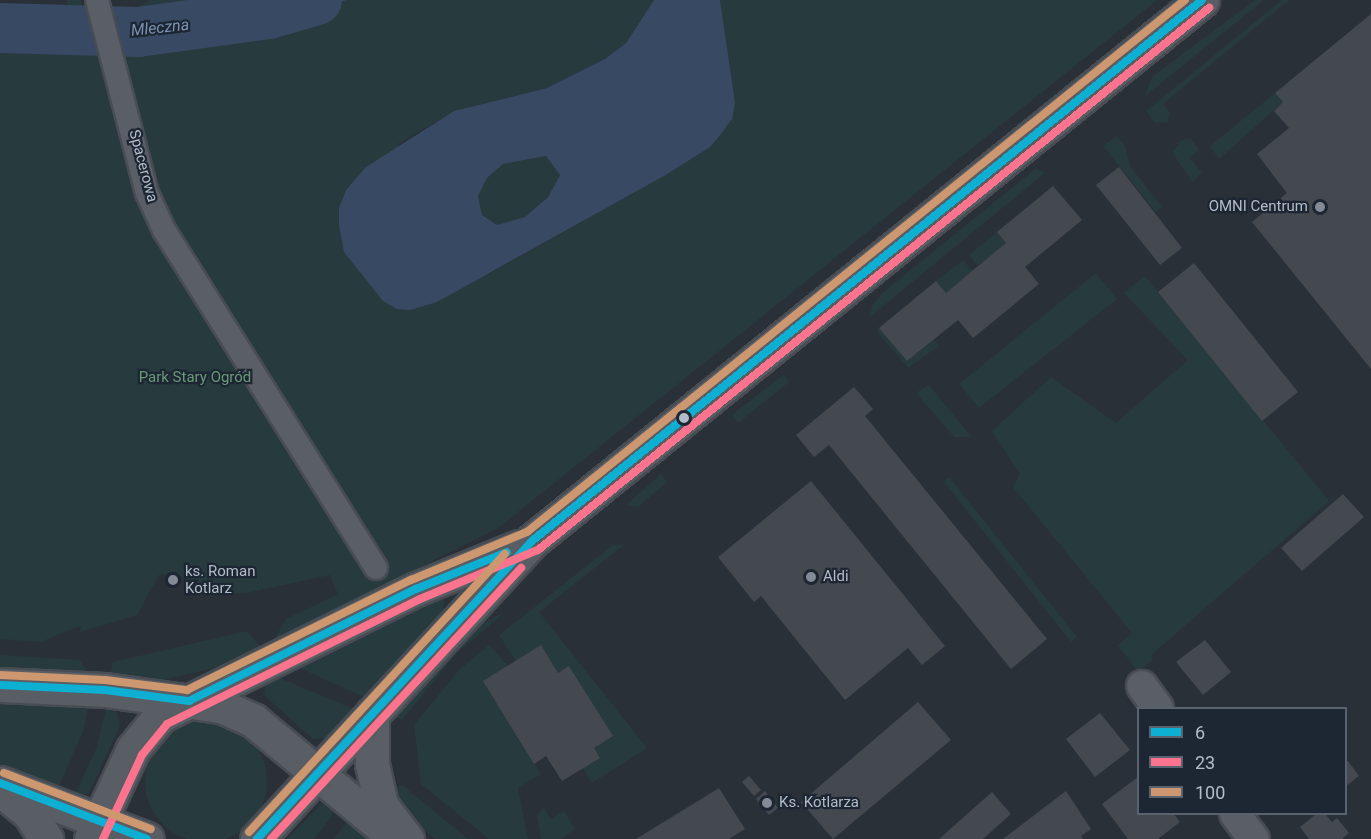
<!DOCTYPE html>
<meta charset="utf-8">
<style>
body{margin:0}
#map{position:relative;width:1371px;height:839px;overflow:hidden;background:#2a3038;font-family:Roboto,sans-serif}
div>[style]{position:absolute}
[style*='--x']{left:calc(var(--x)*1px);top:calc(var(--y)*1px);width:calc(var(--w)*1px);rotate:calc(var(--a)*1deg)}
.green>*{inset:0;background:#273a3e}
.round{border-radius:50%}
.water>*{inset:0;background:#384963}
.river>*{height:50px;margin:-25px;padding:0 25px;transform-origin:25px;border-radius:25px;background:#384963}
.building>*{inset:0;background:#444950}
.roads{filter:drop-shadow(2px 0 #484c53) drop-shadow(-2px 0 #484c53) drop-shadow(0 2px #484c53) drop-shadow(0 -2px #484c53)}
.pedestrian>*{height:22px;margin:-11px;padding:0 11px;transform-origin:11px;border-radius:11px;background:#5a5e66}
.minor>*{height:30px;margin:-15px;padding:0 15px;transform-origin:15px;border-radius:15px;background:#5a5e66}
.tertiary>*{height:33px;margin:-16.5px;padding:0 16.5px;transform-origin:16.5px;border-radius:16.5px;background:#5a5e66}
.secondary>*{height:33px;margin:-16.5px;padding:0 16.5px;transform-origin:16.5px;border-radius:16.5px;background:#595d64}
.bus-1>*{height:8px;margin:-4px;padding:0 4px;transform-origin:4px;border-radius:4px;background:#0dafd3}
.bus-2>*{height:8px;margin:-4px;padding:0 4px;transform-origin:4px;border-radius:4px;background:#fc738d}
.bus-3>*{height:8px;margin:-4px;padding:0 4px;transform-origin:4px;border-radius:4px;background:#cd976f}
.dots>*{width:16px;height:16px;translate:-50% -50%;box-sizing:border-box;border:3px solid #1d2633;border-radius:50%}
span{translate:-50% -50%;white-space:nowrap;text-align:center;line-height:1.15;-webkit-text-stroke:4.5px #1d2633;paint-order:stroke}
.street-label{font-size:15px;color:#b4bcc9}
.poi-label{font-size:15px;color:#b4bcc9}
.right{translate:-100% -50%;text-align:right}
.left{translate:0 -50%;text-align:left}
.park-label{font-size:15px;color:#6b9a76}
.water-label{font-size:16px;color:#7c92b1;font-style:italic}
.legend{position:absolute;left:1137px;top:707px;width:210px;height:108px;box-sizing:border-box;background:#1d2633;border:2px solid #59626f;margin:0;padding:8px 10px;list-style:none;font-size:18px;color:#b4bcc9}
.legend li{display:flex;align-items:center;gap:12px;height:30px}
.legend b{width:30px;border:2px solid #59626f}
</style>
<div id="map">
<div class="green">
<i style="clip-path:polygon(67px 0,81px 0,86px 20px,77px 20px,77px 25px,0 18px,69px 20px)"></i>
<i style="clip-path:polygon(149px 0,654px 0,626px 43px,605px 59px,547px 88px,454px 111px,398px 144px,489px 274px,664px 176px,710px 146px,735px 102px,720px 0,1157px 0,498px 528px,274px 640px,286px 619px,338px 594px,330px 575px,251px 592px,210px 596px,175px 572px,159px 575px,137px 615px,80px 632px,81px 626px,71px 629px,41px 642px,0 639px,0 38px,81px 45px)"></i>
<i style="clip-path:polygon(1255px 0,1264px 0,1144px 97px,1153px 76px)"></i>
<i style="clip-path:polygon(1282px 0,1289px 0,1163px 104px,1170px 113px,1167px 123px,1154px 122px,1146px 111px)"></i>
<i style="clip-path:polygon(1275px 93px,1283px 102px,1219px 159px,1210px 146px)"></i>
<i style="clip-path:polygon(1117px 136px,1125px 146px,1130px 166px,1162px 207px,1156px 212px,1103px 146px)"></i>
<i style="clip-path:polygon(1191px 139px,1199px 150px,1190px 158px,1202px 173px,1192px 182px,1172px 152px,1182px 140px)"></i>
<i style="clip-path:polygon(546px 156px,560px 175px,548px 197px,525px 217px,497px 225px,482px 215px,478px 196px,487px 178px,503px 164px)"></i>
<i style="clip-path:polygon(1035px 169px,1046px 172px,870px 317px,872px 306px,881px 294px)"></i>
<i style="clip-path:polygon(997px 232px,1006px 243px,978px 266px,969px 255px)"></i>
<i style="clip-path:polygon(963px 260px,972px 271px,946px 293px,936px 281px)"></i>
<i style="clip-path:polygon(1096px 273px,1117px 299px,979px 408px,959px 384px)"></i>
<i style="clip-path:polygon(1145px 276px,1329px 501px,1151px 655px,1153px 659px,1138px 672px,1118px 645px,1132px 633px,1013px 487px,1020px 474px,992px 431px,1051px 377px,1116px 423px,1188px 360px,1124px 293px)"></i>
<i style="clip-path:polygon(879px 328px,907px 361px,934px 340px,939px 346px,908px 368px,877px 331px)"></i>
<i style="clip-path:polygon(784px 374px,789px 382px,738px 423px,732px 415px)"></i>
<i style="clip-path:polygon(928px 385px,932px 389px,972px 437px,954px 437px,916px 393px)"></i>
<i style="clip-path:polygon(661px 474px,667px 482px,638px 507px,626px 505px)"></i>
<i style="clip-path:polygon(949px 477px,1077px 637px,1071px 642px,944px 482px)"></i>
<i style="clip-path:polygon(625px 544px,539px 612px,647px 748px,592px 783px,583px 768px,594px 748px,612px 736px,570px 667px,558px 673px,541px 646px,516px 661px,499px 635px,613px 545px)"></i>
<i style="clip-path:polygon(435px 596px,444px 600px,443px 611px,366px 698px,293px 665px)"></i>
<i style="clip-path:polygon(505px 612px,458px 652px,402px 720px,393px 716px,467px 631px)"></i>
<i style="clip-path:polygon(247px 631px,262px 648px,222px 666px,163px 680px,109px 678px,113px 662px)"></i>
<i style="clip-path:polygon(489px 645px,508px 666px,484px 681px,541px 774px,518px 788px,528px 839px,489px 839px,421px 784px,414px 725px,459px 670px)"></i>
<i style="clip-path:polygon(0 655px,80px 660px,91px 677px,0 671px)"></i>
<i style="clip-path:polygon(276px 673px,282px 679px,356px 710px,331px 738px,313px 739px,264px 695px,265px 682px)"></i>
<i style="clip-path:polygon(0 701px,88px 707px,84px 729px,57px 791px,0 769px)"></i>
<i style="clip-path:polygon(106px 709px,117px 712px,120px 725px,89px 793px,74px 797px,96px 749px)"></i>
<i class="round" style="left:145px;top:720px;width:122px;height:122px"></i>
<i style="clip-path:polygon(402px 785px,468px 839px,435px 839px,412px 820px,390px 791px)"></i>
<i style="clip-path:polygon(321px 804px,338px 808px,314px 839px,287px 839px)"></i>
<i style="clip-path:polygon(544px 808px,551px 819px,564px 811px,575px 829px,561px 839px,541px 839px,537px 815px)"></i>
<i style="clip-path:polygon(350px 818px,375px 839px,334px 839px)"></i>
</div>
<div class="water">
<i style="clip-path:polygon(285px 0,347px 0,249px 28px,133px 46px,127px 24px,190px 19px)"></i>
<i style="clip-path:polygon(evenodd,654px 0,720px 0,735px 102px,732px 119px,721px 134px,710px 147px,664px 176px,437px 302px,410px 310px,397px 309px,383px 301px,344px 252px,339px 225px,339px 208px,346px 190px,366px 167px,454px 111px,547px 88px,605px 59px,626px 43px,654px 0,546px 156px,560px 175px,548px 197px,525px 217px,497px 225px,482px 215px,478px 196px,487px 178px,503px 164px,546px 156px)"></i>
<i style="clip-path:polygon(0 18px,77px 25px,81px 45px,0 38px)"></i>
</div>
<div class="river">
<i style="--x:0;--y:28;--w:138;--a:1.7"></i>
<i style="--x:138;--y:32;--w:132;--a:-7.8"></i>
<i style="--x:269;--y:14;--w:50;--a:-16.3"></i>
</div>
<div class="building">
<i style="clip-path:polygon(1371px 14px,1371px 369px,1252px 222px,1287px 193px,1257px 154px,1289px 128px,1274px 111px,1283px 102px,1275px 93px)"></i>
<i style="clip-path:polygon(1119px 167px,1182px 248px,1160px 265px,1096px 185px)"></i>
<i style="clip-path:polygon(1053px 186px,1082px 220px,1025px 267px,1039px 284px,973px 338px,958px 320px,907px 361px,879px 328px,936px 281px,946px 293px,972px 271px,1006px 243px,997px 232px)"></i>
<i style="clip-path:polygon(1194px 263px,1298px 392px,1262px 421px,1158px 292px)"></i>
<i style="clip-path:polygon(854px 387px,873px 409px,865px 416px,1047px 639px,1011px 669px,829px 445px,814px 457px,796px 435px)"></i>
<i style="clip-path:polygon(811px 481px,945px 646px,922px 665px,908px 648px,845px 700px,761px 596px,754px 602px,718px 557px)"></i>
<i style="clip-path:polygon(1343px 494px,1364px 517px,1302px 571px,1281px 548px)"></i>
<i style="clip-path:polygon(1205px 640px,1231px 672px,1203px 695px,1176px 662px)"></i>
<i style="clip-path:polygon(541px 645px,558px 673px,569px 666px,613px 736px,594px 748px,600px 758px,562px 781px,546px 756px,534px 764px,483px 681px)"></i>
<i style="clip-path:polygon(918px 702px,951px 740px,833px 839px,801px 802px)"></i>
<i style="clip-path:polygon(1100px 713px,1130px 750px,1095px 777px,1066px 739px)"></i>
<i style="clip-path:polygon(1348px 761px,1359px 776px,1346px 786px,1346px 762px)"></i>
<i style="clip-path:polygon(749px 776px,761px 790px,754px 796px,742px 782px)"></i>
<i style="clip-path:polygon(1138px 777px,1138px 814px,1174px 814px,1180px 822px,1158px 839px,1128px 839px,1102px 804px)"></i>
<i style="clip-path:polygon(719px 788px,745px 829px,729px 839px,636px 839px)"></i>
<i style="clip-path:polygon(765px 791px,778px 808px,769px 815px,756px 799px)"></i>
<i style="clip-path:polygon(1066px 791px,1091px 829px,1081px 836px,1083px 839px,1003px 839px)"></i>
<i style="clip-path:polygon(992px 792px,1011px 814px,983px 839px,939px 839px)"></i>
<i style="clip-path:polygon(1316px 814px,1325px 814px,1332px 822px,1337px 818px,1349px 833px,1342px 839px,1309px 839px,1300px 827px)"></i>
</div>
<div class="roads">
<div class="pedestrian">
<i style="--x:97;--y:0;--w:199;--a:75.5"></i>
<i style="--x:147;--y:193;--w:41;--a:65.3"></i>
<i style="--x:164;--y:230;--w:399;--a:57.9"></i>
</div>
<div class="minor">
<i style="--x:1142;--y:686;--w:27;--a:54"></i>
<i style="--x:1235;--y:814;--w:31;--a:53"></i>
</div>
<div class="tertiary">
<i style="--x:372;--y:714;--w:50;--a:90"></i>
<i style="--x:372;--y:764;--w:42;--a:77.6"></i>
<i style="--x:381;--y:805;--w:43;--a:52.6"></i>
<i style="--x:318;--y:774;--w:97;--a:39.6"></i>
</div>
<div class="secondary">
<i style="--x:0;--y:685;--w:105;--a:2.7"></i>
<i style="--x:105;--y:690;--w:117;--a:7.9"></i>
<i style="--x:221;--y:706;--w:36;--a:24"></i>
<i style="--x:254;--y:721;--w:83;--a:39.6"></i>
<i style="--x:0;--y:783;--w:157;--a:20.9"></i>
<i style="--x:2;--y:791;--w:36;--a:39"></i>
<i style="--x:30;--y:814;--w:30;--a:57"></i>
<i style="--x:91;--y:839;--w:99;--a:-65"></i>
<i style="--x:133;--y:749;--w:43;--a:-50.7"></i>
<i style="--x:160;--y:716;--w:286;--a:-26.4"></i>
<i style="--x:416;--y:589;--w:111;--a:-22.2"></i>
<i style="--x:257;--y:839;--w:405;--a:-47.3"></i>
<i style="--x:532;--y:541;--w:861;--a:-38.92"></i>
</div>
</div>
<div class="bus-1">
<i style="--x:0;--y:685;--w:105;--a:2.7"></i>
<i style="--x:105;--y:690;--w:85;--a:7.5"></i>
<i style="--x:189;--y:701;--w:253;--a:-26.3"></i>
<i style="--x:416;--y:589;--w:98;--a:-22.1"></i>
<i style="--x:0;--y:783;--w:157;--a:20.9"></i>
<i style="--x:257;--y:839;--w:405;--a:-47.3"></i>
<i style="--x:532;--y:541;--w:861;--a:-38.92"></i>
</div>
<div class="bus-2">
<i style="--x:103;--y:839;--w:93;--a:-65.1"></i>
<i style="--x:142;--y:755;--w:40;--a:-51"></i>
<i style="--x:167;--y:724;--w:282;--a:-26.3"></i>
<i style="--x:420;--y:599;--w:128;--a:-22.6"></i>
<i style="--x:538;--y:550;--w:863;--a:-38.93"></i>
<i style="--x:271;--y:839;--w:369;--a:-47.3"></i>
</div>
<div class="bus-3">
<i style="--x:0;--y:675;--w:105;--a:2.7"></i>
<i style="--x:105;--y:680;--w:83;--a:7"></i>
<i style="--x:187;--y:690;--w:250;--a:-26.2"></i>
<i style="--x:411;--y:580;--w:126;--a:-22.5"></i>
<i style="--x:527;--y:532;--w:846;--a:-38.96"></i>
<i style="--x:4;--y:773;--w:157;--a:20.9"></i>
<i style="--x:249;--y:832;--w:378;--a:-47.4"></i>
</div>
<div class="dots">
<i style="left:1320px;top:207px;background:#848b96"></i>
<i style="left:684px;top:418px;background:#b4bcc9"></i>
<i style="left:811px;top:577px;background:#848b96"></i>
<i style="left:173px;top:580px;background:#848b96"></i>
<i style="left:767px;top:803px;background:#848b96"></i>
</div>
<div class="street-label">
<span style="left:143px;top:166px;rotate:75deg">Spacerowa</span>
</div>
<div class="poi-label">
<span class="right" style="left:1308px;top:207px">OMNI Centrum</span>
<span class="left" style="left:185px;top:580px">ks. Roman<br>Kotlarz</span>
<span class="left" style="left:823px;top:577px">Aldi</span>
<span class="left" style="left:779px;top:803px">Ks. Kotlarza</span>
</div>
<div class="park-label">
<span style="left:195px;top:378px">Park Stary Ogród</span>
</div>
<div class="water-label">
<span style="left:160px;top:28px;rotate:-6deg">Mleczna</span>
</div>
<ul class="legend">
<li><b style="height:8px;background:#0dafd3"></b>6</li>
<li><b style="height:8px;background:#fc738d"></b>23</li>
<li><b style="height:8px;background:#cd976f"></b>100</li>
</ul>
</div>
